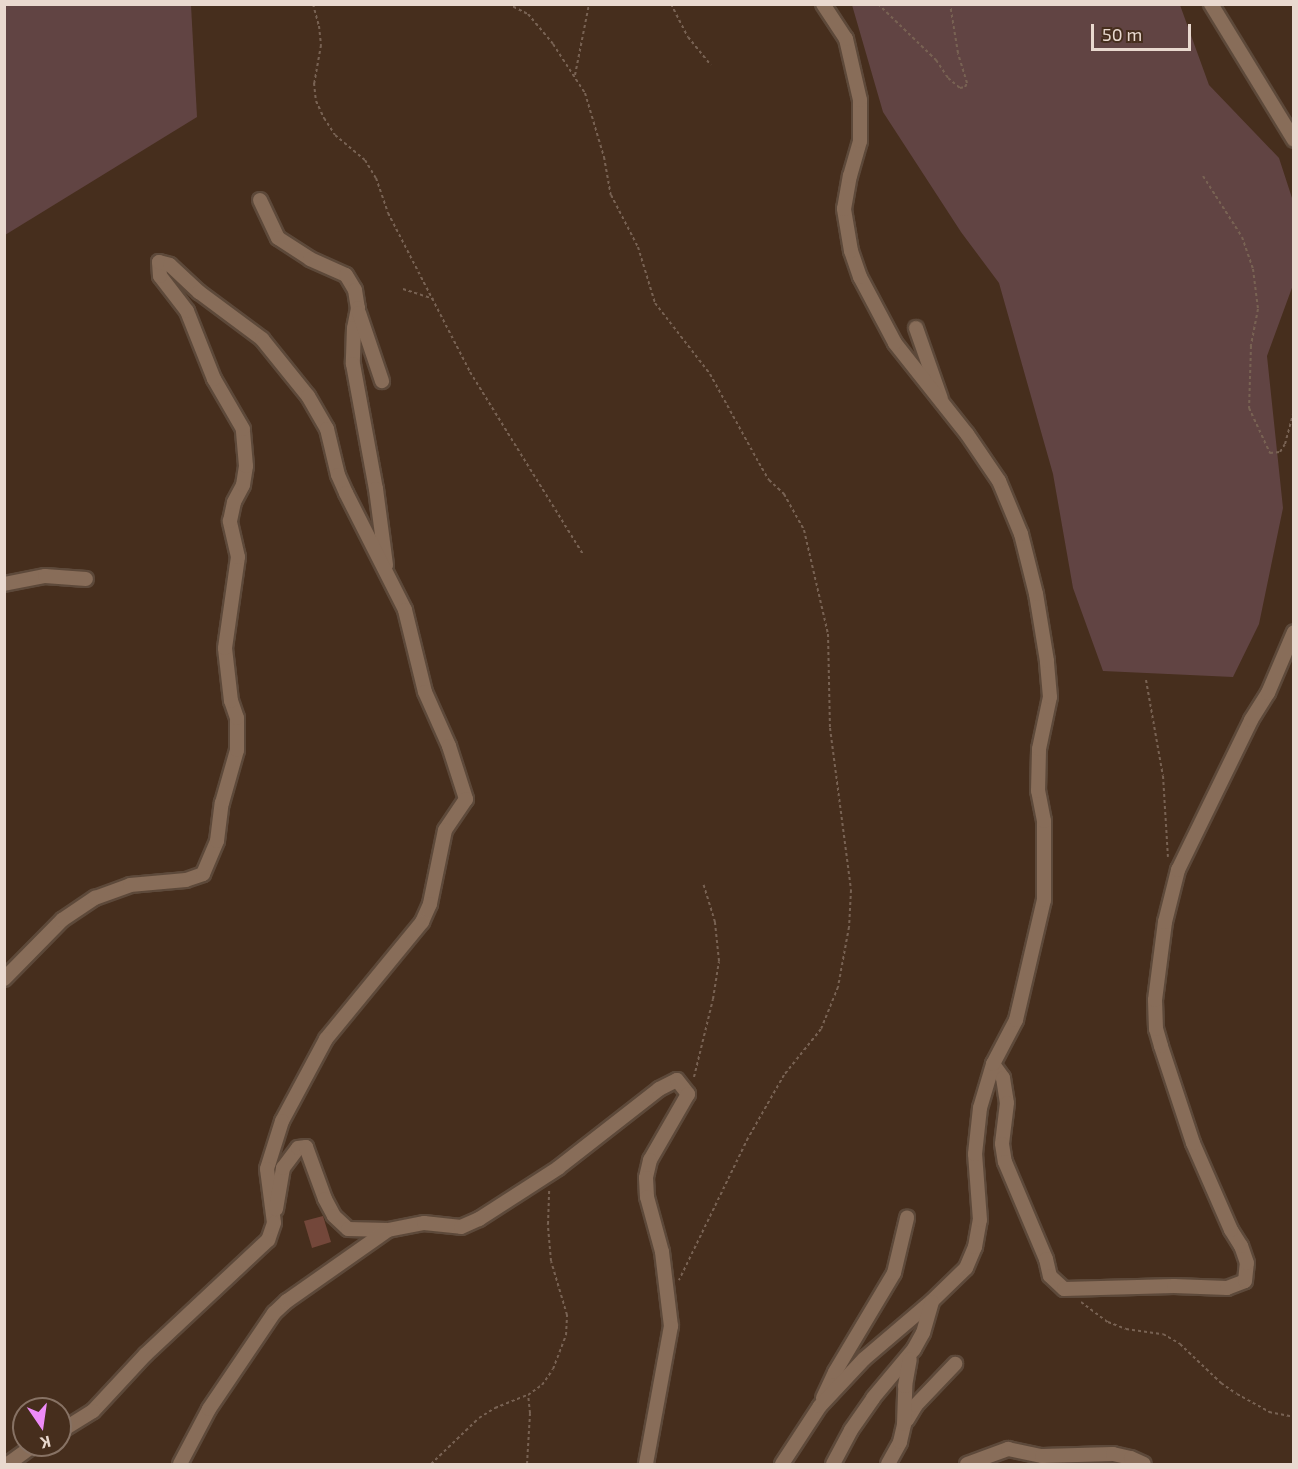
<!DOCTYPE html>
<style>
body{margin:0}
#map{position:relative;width:1298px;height:1469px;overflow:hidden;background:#462e1d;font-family:"Exo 2",sans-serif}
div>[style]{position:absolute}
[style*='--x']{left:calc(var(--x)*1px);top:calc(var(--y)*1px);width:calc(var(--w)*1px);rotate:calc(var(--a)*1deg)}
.green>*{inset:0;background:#614443}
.building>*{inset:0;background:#73473a}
.path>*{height:2px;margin-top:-1px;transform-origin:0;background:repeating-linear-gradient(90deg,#786253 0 3px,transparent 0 6px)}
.roads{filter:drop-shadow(2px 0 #5d493a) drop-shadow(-2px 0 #5d493a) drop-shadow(0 2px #5d493a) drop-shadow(0 -2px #5d493a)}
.minor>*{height:14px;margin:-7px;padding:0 7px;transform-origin:7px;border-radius:7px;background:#886d59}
span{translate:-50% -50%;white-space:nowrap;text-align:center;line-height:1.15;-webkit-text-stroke:4.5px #462e1d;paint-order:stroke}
.frame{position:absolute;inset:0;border:6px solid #e9d9cf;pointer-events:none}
.north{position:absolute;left:12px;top:1397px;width:60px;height:60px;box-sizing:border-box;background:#462e1d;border:2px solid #877264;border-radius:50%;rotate:167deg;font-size:16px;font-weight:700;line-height:24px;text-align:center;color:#e9d9cf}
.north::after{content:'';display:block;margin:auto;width:21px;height:27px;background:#ee8bf8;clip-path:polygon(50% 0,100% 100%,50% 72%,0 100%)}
.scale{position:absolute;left:1091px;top:24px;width:100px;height:27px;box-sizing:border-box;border:3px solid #e9d9cf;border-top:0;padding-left:8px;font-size:18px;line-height:21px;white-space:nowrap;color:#e9d9cf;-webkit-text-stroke:4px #462e1d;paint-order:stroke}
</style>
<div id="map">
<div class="green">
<i style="clip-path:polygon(5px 4px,191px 5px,197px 117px,5px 235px)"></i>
<i style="clip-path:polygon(852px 5px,1180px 5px,1209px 85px,1279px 158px,1293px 201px,1293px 285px,1267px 356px,1283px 508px,1259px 624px,1233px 677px,1103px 671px,1073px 588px,1053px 474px,999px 283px,961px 232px,883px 112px)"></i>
</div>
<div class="building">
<i style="clip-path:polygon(323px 1216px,331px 1242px,312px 1248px,304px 1221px)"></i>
</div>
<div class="path">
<i style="--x:313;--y:4;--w:23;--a:75"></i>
<i style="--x:319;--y:26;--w:19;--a:84"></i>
<i style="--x:321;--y:45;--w:39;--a:100"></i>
<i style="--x:314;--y:83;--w:18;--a:84"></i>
<i style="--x:316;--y:101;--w:19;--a:65"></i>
<i style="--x:324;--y:118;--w:20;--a:57"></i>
<i style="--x:335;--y:135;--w:39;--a:40"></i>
<i style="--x:365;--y:160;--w:21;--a:59"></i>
<i style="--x:376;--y:178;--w:37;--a:71"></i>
<i style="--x:388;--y:213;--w:179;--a:62.7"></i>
<i style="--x:470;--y:372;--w:214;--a:58.2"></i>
<i style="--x:508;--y:4;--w:22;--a:27"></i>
<i style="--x:528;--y:14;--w:39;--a:50"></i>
<i style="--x:553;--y:44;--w:59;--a:56.9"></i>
<i style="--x:585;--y:93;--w:67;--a:73.5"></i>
<i style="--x:604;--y:157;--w:39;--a:80"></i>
<i style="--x:611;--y:195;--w:59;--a:62.6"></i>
<i style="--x:638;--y:247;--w:59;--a:73.1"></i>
<i style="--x:655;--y:303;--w:90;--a:52.2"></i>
<i style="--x:710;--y:374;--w:102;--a:61.2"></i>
<i style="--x:759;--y:463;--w:20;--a:60"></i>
<i style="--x:769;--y:480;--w:21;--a:43"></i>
<i style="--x:784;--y:494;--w:41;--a:60.9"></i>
<i style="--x:804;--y:530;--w:107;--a:77"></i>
<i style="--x:828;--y:634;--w:94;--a:88.8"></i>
<i style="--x:830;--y:728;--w:163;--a:82.6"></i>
<i style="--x:851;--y:890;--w:37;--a:93"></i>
<i style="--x:849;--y:927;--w:61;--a:100.4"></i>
<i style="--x:838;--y:987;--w:45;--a:112"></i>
<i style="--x:821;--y:1029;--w:59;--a:128.8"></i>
<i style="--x:784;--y:1075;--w:73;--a:119.7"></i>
<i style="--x:748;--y:1138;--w:158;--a:115.9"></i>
<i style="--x:671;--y:4;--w:37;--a:63"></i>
<i style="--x:688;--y:37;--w:36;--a:51"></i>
<i style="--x:878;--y:4;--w:81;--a:44"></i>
<i style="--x:936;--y:60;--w:22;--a:56"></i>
<i style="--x:948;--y:78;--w:16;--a:40"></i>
<i style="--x:960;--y:88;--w:5;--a:-11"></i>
<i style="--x:965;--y:87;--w:4;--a:-63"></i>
<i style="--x:967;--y:83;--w:31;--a:-107"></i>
<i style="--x:958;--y:53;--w:50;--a:-99.3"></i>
<i style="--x:575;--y:75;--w:72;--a:-78.8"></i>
<i style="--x:1203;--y:176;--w:72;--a:57.4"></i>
<i style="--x:1242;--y:237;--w:34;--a:71"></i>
<i style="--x:1253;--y:269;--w:40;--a:82.9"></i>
<i style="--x:1258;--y:309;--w:38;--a:101"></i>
<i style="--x:1251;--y:346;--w:62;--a:91.8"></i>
<i style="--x:1249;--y:408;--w:50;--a:65"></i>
<i style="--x:1270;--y:453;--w:10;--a:-6"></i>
<i style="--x:1280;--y:452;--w:9;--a:-58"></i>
<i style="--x:1285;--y:444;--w:34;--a:-75"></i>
<i style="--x:403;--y:289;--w:32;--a:18"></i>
<i style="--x:1146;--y:680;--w:97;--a:80"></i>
<i style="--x:1163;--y:776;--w:81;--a:86.5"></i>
<i style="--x:694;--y:1077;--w:80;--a:-76.3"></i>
<i style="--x:713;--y:999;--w:38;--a:-81"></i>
<i style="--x:719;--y:961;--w:39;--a:-96"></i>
<i style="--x:715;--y:922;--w:39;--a:-107"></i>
<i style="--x:1081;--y:1302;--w:34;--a:37"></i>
<i style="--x:1108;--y:1322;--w:19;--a:21"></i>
<i style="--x:1126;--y:1329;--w:37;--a:8"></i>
<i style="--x:1163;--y:1334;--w:20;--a:30"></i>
<i style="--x:1180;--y:1344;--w:57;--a:43.6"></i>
<i style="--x:1221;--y:1383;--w:19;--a:35"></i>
<i style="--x:1237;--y:1394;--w:37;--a:29"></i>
<i style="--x:1269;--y:1412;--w:25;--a:11"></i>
<i style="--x:431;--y:1464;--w:66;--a:-43.8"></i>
<i style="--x:479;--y:1418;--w:19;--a:-32"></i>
<i style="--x:495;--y:1408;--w:35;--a:-22"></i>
<i style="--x:528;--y:1395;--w:17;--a:-36"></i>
<i style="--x:542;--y:1385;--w:19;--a:-55"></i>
<i style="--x:553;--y:1369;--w:36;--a:-69"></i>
<i style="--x:566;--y:1335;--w:20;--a:-87"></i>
<i style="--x:567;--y:1315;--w:56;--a:-106.5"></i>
<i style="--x:551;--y:1261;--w:37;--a:-95"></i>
<i style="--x:548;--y:1224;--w:34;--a:-88"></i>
<i style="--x:527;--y:1464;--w:51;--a:-86.6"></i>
<i style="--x:530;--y:1413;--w:18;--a:-96"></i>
</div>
<div class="roads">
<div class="minor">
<i style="--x:1211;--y:4;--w:159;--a:58.6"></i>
<i style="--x:260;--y:200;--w:42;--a:64.7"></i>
<i style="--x:278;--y:238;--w:38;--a:33"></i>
<i style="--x:310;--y:259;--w:39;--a:24"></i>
<i style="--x:346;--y:275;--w:17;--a:59"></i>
<i style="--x:355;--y:290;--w:18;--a:81"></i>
<i style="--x:358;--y:308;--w:20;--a:101"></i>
<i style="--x:354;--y:328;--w:36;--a:92"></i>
<i style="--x:353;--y:364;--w:127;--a:79.6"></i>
<i style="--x:376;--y:489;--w:77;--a:82.5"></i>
<i style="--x:359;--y:313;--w:72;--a:71.3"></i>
<i style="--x:916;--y:328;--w:75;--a:70.6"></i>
<i style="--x:4;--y:584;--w:42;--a:-11"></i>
<i style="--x:45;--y:576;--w:41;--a:4.2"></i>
<i style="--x:4;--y:979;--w:83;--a:-45.5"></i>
<i style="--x:62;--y:920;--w:40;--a:-34"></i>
<i style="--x:95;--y:898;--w:37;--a:-20"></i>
<i style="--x:130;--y:885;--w:56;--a:-5.1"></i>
<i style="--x:186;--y:880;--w:18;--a:-19"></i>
<i style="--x:203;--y:874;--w:36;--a:-67"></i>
<i style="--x:217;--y:841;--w:38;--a:-83"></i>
<i style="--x:222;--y:803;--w:55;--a:-74.2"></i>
<i style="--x:237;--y:750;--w:32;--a:-90"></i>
<i style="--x:237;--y:718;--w:18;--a:-109"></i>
<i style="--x:231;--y:701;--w:53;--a:-96.5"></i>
<i style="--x:225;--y:648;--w:92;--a:-81.9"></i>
<i style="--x:238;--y:557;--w:37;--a:-103"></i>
<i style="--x:230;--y:521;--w:19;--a:-78"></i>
<i style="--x:234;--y:502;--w:19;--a:-62"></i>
<i style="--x:243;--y:485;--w:19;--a:-81"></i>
<i style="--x:246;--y:466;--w:37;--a:-95"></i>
<i style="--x:243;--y:429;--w:58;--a:-120.1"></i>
<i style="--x:214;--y:379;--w:73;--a:-111.7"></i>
<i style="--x:187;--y:311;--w:44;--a:-127.6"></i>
<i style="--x:160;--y:276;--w:14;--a:-94"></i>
<i style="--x:159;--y:262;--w:11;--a:15"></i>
<i style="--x:170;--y:265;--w:40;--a:43"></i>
<i style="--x:199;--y:292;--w:79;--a:36.7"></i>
<i style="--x:262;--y:339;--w:73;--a:51.1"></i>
<i style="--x:308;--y:396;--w:38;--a:60"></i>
<i style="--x:327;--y:429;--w:47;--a:76.6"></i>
<i style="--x:338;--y:475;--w:20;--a:66"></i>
<i style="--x:346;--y:493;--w:131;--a:63.2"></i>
<i style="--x:405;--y:610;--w:84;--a:76.3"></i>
<i style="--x:425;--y:692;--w:59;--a:66"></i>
<i style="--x:449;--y:746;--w:56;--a:72.2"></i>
<i style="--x:466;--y:799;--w:37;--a:124"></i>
<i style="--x:445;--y:830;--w:76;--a:101.5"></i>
<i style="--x:430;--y:904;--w:20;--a:114"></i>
<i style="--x:422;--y:922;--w:151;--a:129.4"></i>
<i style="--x:326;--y:1039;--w:93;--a:118.2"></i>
<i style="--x:282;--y:1121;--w:50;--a:107.4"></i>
<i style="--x:267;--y:1169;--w:54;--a:82.6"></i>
<i style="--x:274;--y:1223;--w:18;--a:109"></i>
<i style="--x:268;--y:1240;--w:167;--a:136.9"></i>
<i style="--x:146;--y:1354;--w:78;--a:132.9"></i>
<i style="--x:93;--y:1411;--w:39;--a:148"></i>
<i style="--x:993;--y:1064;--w:17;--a:54"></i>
<i style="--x:1003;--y:1078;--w:25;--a:81"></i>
<i style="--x:1007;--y:1103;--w:41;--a:97"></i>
<i style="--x:1002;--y:1144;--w:18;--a:81"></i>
<i style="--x:1005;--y:1162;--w:105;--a:67.1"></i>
<i style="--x:1046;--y:1259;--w:17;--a:77"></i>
<i style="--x:1050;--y:1276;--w:19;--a:43"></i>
<i style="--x:1064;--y:1289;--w:110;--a:-1.6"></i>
<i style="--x:1174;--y:1286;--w:53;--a:2.2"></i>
<i style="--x:1227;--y:1288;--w:19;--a:-21"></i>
<i style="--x:1245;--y:1281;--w:18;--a:-84"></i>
<i style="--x:1247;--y:1263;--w:18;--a:-109"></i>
<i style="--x:1241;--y:1246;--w:19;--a:-122"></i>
<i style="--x:1231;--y:1230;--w:95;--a:-113.6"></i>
<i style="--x:1193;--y:1143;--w:102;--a:-108.3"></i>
<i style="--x:1161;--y:1046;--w:18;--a:-106"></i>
<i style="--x:1156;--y:1029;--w:29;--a:-92"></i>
<i style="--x:1155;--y:1000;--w:79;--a:-82.7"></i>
<i style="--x:1165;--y:922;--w:54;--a:-76"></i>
<i style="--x:1178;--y:870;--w:167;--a:-64"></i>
<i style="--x:1251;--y:720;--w:32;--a:-58"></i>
<i style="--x:1268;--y:693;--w:66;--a:-66.9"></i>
<i style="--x:276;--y:1209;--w:42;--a:-80.3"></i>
<i style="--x:283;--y:1168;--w:25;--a:-53"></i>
<i style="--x:298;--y:1148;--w:8;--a:-7"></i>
<i style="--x:306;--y:1147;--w:55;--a:69.9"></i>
<i style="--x:325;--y:1199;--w:19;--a:62"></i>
<i style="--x:334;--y:1216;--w:19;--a:43"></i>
<i style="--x:348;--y:1229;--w:40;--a:1.4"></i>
<i style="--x:388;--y:1230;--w:37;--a:-11"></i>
<i style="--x:424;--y:1223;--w:37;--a:6"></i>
<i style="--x:461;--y:1227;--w:20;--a:-24"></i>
<i style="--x:479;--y:1219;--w:94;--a:-32.8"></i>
<i style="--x:558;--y:1168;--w:128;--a:-38"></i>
<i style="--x:659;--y:1089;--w:20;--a:-27"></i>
<i style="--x:677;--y:1080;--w:18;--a:52"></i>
<i style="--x:688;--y:1094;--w:76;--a:119.9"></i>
<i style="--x:650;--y:1160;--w:18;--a:103"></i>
<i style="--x:646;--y:1178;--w:19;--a:87"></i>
<i style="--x:647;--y:1197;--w:57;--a:74.7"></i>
<i style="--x:662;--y:1252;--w:75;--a:83.1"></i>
<i style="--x:671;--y:1326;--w:140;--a:100.3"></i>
<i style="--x:823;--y:1398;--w:29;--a:-65"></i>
<i style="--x:835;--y:1372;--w:115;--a:-59.2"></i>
<i style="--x:894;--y:1273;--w:57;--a:-76.7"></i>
<i style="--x:907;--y:1420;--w:17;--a:-59"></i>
<i style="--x:916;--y:1405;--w:57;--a:-46.4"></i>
<i style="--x:8;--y:1464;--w:32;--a:-36"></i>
<i style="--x:180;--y:1464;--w:62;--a:-62.2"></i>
<i style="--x:209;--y:1409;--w:116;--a:-55.9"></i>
<i style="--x:274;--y:1313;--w:18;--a:-43"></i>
<i style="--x:287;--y:1301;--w:123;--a:-35.1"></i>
<i style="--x:782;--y:1464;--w:69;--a:-56.8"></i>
<i style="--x:820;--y:1406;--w:64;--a:-46.9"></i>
<i style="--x:864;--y:1359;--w:89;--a:-40.5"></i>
<i style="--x:932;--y:1301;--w:47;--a:-44.1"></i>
<i style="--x:966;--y:1268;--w:23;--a:-67"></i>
<i style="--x:975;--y:1247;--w:27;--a:-80"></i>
<i style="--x:980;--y:1220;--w:66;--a:-94.3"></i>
<i style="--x:975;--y:1154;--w:46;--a:-83.8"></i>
<i style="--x:980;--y:1108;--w:46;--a:-73.5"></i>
<i style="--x:993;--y:1064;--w:50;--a:-62.4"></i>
<i style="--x:1016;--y:1020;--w:123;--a:-76.9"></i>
<i style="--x:1044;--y:900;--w:79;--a:-90"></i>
<i style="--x:1044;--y:821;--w:31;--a:-101"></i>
<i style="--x:1038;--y:791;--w:42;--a:-88.6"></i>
<i style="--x:1039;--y:749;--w:53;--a:-78.1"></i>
<i style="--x:1050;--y:697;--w:36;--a:-95"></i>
<i style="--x:1047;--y:661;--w:68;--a:-99.3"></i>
<i style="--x:1036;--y:594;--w:62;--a:-104"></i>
<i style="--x:1021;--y:534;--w:57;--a:-112.5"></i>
<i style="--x:999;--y:481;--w:57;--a:-124.2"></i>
<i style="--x:967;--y:434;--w:116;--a:-128.4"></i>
<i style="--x:895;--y:343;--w:75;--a:-117.9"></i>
<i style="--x:860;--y:277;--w:28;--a:-109"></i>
<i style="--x:851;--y:251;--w:43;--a:-99.5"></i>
<i style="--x:844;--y:209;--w:34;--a:-80"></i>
<i style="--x:850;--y:176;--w:36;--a:-74"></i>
<i style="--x:860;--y:141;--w:41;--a:-90"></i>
<i style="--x:860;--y:100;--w:63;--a:-102.9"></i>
<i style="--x:846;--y:39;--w:42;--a:-123.3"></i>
<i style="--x:833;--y:1464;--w:38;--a:-62"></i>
<i style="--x:851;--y:1430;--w:39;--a:-55"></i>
<i style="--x:873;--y:1398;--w:64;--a:-50.1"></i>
<i style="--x:914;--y:1349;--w:18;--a:-61"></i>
<i style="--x:923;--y:1333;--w:32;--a:-74"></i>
<i style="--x:888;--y:1464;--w:25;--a:-61"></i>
<i style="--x:900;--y:1442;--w:18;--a:-77"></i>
<i style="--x:904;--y:1424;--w:38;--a:-88"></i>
<i style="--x:905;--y:1386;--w:27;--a:-80"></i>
<i style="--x:967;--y:1464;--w:44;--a:-20.1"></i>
<i style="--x:1008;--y:1449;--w:35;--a:12"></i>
<i style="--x:1042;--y:1456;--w:71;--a:-1.6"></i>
<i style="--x:1113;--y:1454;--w:18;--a:13"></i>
<i style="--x:1131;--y:1458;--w:14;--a:25"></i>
</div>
</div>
<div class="frame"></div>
<div class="north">K</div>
<div class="scale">50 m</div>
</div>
